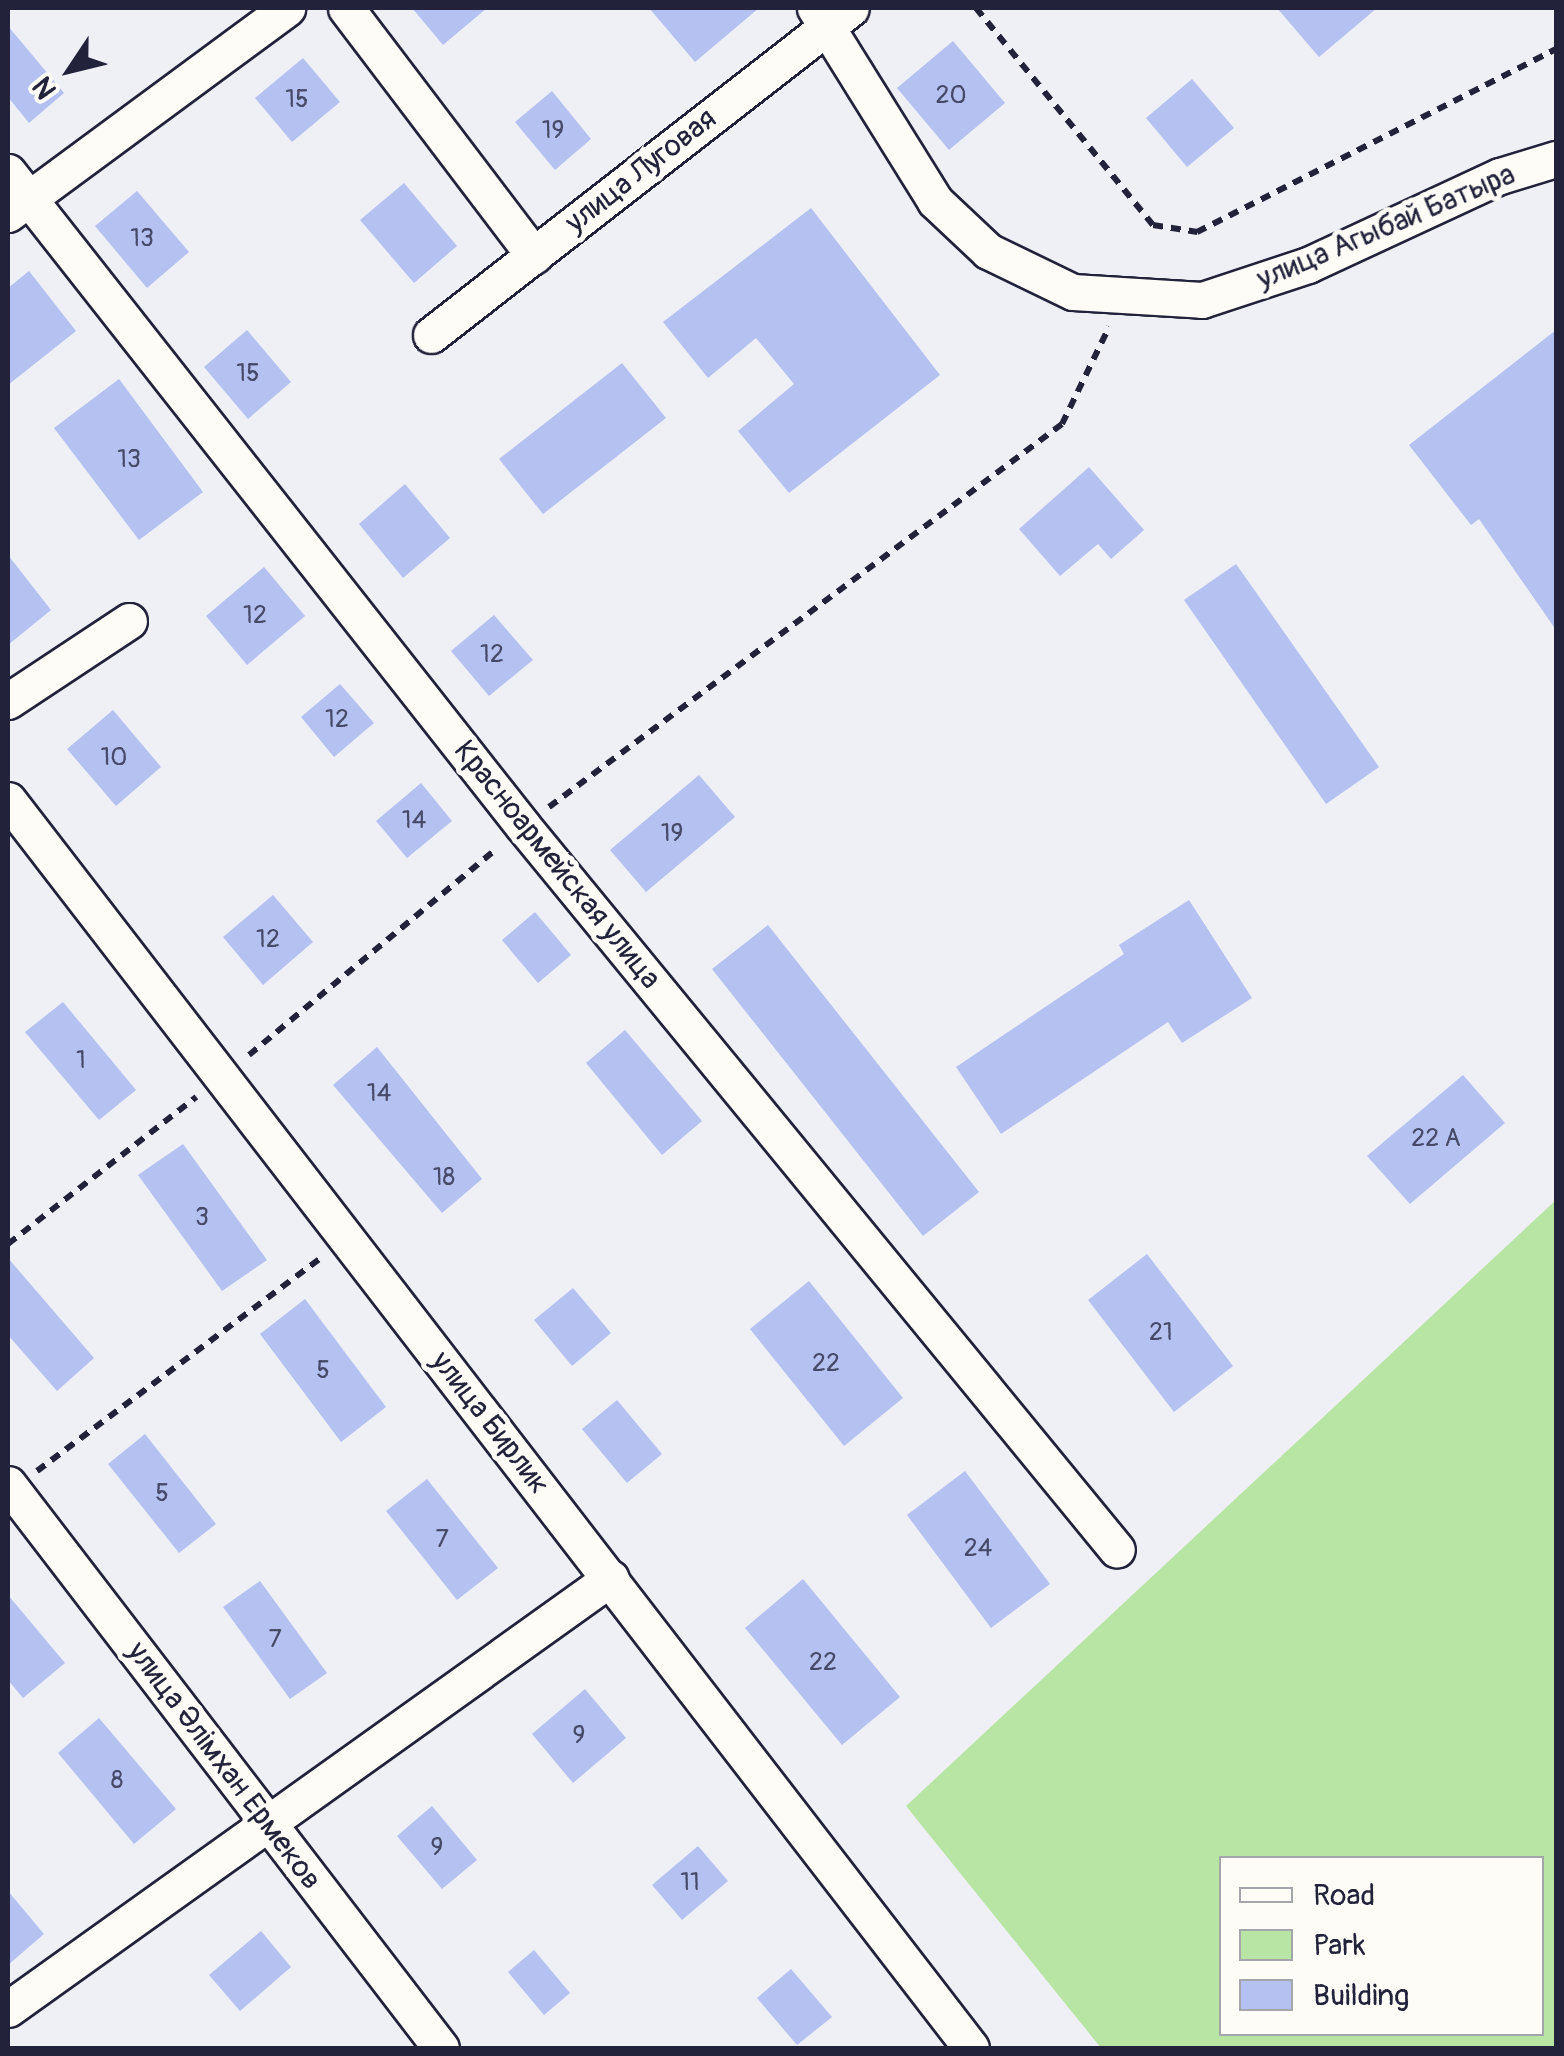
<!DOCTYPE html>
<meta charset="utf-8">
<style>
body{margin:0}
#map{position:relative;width:1564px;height:2056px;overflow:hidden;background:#eef0f6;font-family:Pangolin,sans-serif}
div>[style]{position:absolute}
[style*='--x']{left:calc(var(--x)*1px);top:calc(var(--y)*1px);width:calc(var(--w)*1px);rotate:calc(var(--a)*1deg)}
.green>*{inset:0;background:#b8e5a3}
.building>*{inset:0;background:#b4c1f1}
.path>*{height:6px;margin-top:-3px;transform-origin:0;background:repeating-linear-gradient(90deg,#22223b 0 10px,transparent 0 18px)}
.roads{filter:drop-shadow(2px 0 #22223b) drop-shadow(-2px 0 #22223b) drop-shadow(0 2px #22223b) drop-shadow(0 -2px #22223b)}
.street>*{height:35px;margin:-17.5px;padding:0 17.5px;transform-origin:17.5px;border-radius:17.5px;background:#fdfcf7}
span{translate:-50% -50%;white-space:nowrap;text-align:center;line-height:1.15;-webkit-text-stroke:10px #fdfcf7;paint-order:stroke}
.number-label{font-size:25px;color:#464a68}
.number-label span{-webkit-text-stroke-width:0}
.street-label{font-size:30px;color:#22223b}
.frame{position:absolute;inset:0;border:10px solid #22223b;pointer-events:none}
.legend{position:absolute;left:1219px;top:1856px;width:325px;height:180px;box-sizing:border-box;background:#fdfcf7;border:2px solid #a5a5ac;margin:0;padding:12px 18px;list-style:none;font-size:30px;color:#22223b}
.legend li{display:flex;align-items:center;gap:20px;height:50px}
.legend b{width:50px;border:2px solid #a5a5ac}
.north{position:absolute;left:20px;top:20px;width:100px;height:100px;-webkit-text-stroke:8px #fdfcf7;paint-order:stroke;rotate:235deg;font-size:28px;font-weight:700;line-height:40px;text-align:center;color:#22223b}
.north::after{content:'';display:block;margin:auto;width:35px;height:45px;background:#22223b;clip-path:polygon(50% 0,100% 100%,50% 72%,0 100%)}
</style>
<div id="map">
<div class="green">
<i style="clip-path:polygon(evenodd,1556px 1200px,1556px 2048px,1101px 2048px,906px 1806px,1556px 1200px,1222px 1858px,1542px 1858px,1542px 2034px,1222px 2034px,1222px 1858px)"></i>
</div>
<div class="building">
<i style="clip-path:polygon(412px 8px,487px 8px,443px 45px)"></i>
<i style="clip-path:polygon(649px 8px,759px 8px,695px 62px)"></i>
<i style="clip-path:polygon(1277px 8px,1377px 8px,1319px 57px)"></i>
<i style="clip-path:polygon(8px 26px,64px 93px,29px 123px,8px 97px)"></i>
<i style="clip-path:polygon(953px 41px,1005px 103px,949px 150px,897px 88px)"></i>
<i style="clip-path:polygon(303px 58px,340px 102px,292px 142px,255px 98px)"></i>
<i style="clip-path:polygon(1192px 79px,1234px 128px,1187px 167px,1146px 118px)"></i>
<i style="clip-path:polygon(552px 91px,591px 139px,555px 170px,515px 122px)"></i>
<i style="clip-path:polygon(404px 183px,457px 246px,414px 283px,360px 220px)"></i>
<i style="clip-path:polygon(137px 191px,189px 252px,147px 288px,95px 226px)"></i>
<i style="clip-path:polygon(811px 208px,940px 375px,789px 493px,738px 431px,794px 384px,756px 338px,708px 378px,663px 322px)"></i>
<i style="clip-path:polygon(29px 271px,76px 331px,8px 385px,8px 288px)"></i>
<i style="clip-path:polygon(247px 330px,291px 382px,248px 419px,204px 367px)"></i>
<i style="clip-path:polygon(1556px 330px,1556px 630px,1479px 519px,1471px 525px,1409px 445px)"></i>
<i style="clip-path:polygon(622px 363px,666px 418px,543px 514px,499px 459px)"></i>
<i style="clip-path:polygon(119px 379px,203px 492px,139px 540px,54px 428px)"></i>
<i style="clip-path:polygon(1089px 467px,1144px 530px,1111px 559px,1098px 544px,1060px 576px,1019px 529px)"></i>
<i style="clip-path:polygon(405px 484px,450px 538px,403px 578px,359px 524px)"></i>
<i style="clip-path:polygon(8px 555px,51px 610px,8px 645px)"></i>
<i style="clip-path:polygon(1236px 564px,1379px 767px,1326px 804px,1184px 600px)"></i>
<i style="clip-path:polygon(264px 567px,305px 616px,247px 665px,206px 616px)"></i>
<i style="clip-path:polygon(494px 615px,533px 660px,489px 696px,451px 651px)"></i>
<i style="clip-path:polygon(340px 684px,374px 723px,334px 757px,301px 717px)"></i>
<i style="clip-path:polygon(113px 710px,161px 767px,116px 806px,67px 749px)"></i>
<i style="clip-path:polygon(699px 775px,735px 817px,646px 892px,610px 850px)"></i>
<i style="clip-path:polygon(421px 783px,452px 821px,407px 858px,376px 821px)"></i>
<i style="clip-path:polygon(273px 895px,313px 942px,263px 985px,223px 937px)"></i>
<i style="clip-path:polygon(1189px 900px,1252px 998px,1182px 1043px,1168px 1022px,1001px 1134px,956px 1067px,1124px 954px,1119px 945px)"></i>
<i style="clip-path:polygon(535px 912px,571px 955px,538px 983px,502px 940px)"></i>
<i style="clip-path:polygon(768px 925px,979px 1192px,923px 1236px,712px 969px)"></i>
<i style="clip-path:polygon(63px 1002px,136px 1090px,99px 1120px,25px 1032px)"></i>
<i style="clip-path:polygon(625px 1030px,702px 1121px,662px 1155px,586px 1063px)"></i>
<i style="clip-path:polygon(377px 1047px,482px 1179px,442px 1213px,333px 1085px)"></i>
<i style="clip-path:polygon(1463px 1075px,1505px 1123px,1410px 1204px,1367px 1156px)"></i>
<i style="clip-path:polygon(183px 1144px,267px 1260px,222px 1291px,138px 1175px)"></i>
<i style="clip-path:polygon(1147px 1254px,1233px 1366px,1174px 1412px,1088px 1300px)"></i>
<i style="clip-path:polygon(8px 1258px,94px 1358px,57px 1391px,8px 1335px)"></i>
<i style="clip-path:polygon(809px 1281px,903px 1398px,844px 1446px,750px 1329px)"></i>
<i style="clip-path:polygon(573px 1288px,611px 1333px,572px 1366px,534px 1320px)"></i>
<i style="clip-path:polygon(305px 1299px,386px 1407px,341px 1442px,260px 1334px)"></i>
<i style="clip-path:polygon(617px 1400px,662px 1454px,627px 1483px,582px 1429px)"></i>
<i style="clip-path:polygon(145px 1434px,216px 1524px,179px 1553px,108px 1464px)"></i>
<i style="clip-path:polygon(965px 1471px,1050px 1584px,991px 1628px,907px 1515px)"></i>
<i style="clip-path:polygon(427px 1479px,498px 1568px,457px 1600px,386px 1511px)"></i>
<i style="clip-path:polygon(803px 1579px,900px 1697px,842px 1745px,745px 1628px)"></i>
<i style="clip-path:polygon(260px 1581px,327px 1673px,290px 1699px,223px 1607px)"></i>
<i style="clip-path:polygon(8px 1595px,65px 1663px,23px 1698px,8px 1680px)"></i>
<i style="clip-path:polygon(585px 1689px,626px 1738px,573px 1783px,532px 1734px)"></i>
<i style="clip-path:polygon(99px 1718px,176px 1809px,134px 1844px,58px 1753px)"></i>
<i style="clip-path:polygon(432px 1806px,477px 1860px,442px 1889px,397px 1836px)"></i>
<i style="clip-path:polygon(698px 1846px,728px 1881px,682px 1920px,652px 1885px)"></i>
<i style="clip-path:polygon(8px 1891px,44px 1934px,8px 1965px)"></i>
<i style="clip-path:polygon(261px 1931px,291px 1967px,240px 2011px,209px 1975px)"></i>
<i style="clip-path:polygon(534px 1950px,570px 1993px,544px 2015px,508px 1972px)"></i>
<i style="clip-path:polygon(791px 1969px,832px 2017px,797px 2045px,757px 1998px)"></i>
</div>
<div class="path">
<i style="--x:976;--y:8;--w:280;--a:50.8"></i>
<i style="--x:1153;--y:225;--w:45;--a:9"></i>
<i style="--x:1197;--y:232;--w:403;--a:-27"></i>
<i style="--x:549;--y:807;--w:640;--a:-36.74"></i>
<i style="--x:1062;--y:424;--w:108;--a:-64.1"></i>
<i style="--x:249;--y:1055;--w:322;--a:-39.8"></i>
<i style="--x:8;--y:1244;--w:239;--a:-38"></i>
<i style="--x:37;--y:1471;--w:353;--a:-36.9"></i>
</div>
<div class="roads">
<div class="street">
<i style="--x:346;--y:8;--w:311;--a:52.8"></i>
<i style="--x:815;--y:8;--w:227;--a:58.1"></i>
<i style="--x:935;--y:201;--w:73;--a:43.3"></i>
<i style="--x:988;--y:251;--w:94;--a:25.8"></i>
<i style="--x:1073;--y:292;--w:129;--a:3.5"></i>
<i style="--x:1202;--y:300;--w:112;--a:-18.3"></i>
<i style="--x:1308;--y:265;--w:212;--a:-24.9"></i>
<i style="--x:1500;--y:176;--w:59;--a:-16.9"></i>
<i style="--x:8;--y:172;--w:832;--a:51.78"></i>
<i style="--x:523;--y:826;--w:936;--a:50.63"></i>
<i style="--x:8;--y:214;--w:347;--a:-36.4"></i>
<i style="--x:431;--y:335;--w:532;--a:-37.9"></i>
<i style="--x:8;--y:701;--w:145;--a:-33.5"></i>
<i style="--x:8;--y:800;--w:1576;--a:52.34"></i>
<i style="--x:8;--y:1484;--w:711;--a:52.49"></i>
<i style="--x:8;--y:2009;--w:741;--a:-35.56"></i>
</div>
</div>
<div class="number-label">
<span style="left:951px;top:96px">20</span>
<span style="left:297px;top:100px">15</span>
<span style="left:553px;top:131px">19</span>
<span style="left:142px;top:239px">13</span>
<span style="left:248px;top:374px">15</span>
<span style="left:129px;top:460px">13</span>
<span style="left:255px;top:616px">12</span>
<span style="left:492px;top:655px">12</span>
<span style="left:337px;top:720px">12</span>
<span style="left:114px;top:758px">10</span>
<span style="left:414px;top:821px">14</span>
<span style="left:672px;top:834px">19</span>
<span style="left:268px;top:940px">12</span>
<span style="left:81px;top:1061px">1</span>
<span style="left:379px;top:1094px">14</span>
<span style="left:1436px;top:1139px">22 А</span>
<span style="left:444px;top:1178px">18</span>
<span style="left:202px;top:1218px">3</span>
<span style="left:1161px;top:1333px">21</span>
<span style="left:826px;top:1364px">22</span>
<span style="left:323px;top:1371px">5</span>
<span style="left:162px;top:1494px">5</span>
<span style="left:442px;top:1540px">7</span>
<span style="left:978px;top:1549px">24</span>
<span style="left:275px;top:1640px">7</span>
<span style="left:823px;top:1663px">22</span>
<span style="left:579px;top:1736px">9</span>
<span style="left:117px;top:1781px">8</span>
<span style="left:437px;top:1848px">9</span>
<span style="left:690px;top:1883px">11</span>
</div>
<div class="street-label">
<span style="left:641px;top:171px;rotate:-38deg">улица Луговая</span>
<span style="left:1386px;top:227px;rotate:-23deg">улица Агыбай Батыра</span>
<span style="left:557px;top:865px;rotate:51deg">Красноармейская улица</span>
<span style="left:490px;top:1423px;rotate:52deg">улица Бирлик</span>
<span style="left:224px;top:1766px;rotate:53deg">улица Әлімхан Ермеков</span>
</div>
<div class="frame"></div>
<ul class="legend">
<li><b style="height:12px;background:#fdfcf7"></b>Road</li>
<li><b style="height:28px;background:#b8e5a3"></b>Park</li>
<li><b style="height:28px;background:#b4c1f1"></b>Building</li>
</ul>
<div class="north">N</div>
</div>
